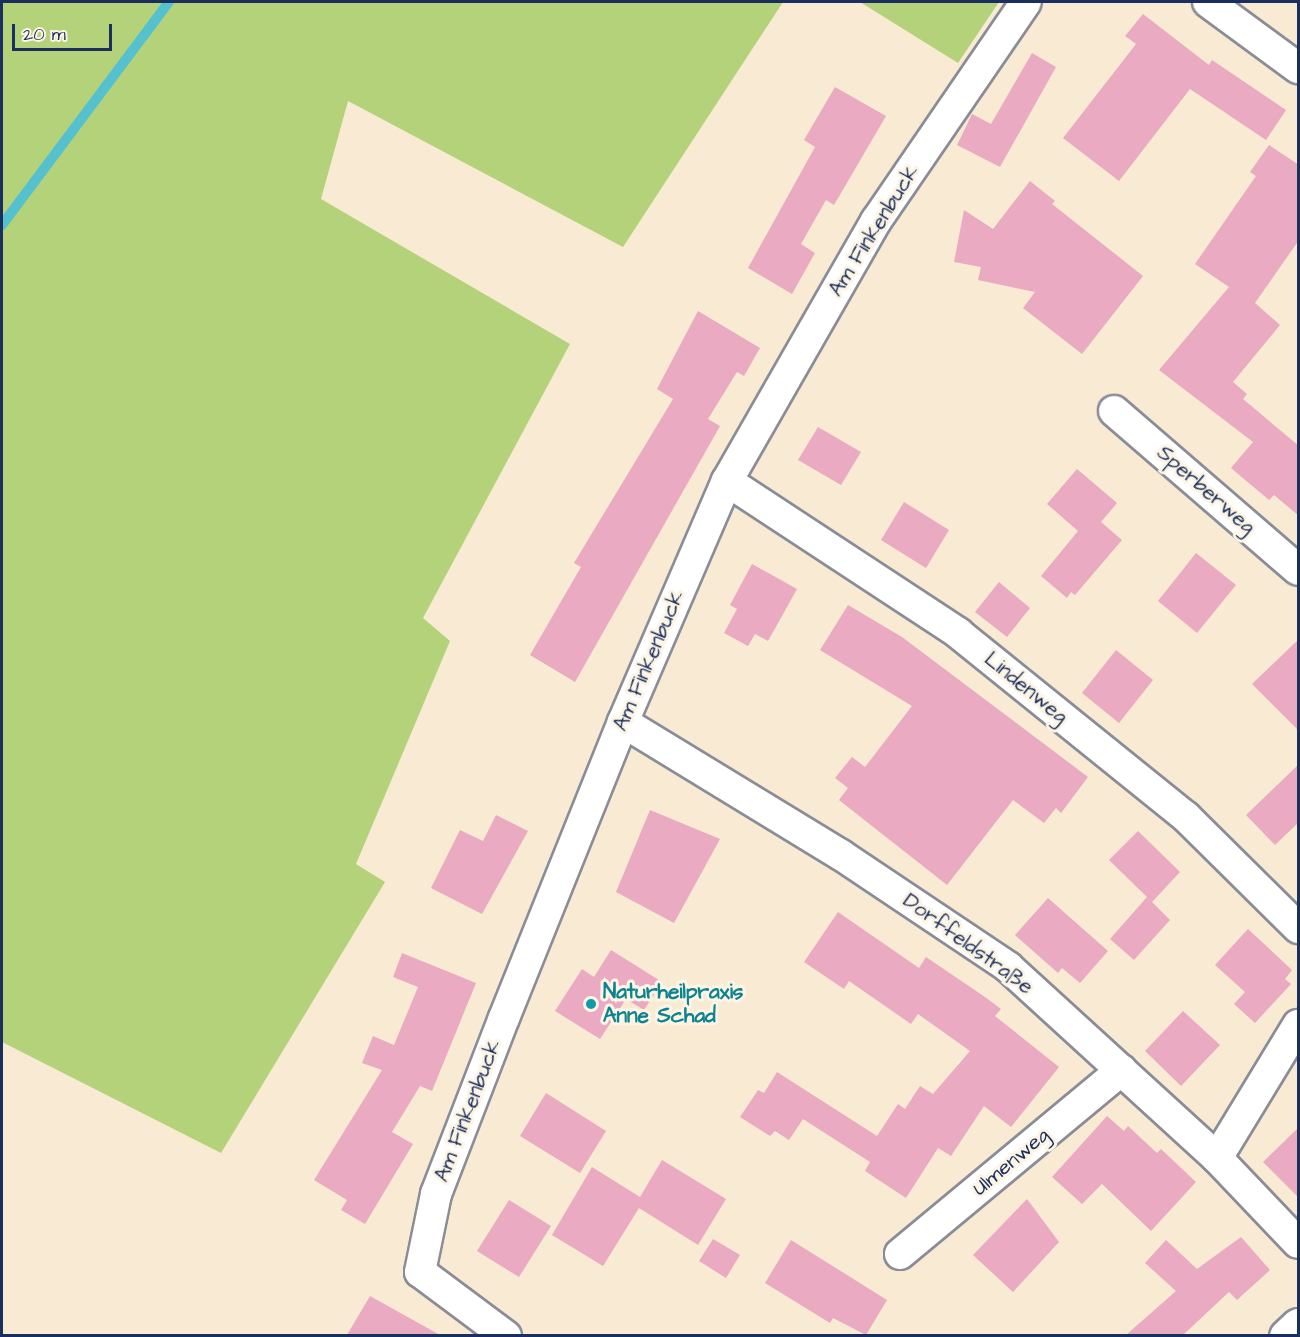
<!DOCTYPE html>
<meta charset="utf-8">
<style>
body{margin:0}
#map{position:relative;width:1300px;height:1337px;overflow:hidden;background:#f8ead3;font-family:"Architects Daughter",sans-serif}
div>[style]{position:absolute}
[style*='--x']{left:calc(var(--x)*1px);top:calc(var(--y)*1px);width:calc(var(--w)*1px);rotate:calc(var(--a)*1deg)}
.green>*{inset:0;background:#b4d279}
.stream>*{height:10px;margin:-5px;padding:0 5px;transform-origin:5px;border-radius:5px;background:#55c1ce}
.building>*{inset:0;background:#e9aac2}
.roads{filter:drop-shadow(2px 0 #8a8c98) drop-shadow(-2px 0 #8a8c98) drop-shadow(0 2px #8a8c98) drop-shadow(0 -2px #8a8c98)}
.street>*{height:30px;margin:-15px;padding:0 15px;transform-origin:15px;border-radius:15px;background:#fff}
.secondary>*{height:33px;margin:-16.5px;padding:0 16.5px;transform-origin:16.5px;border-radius:16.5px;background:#fff}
.dots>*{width:16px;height:16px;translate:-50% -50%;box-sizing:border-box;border:3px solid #fcf5e5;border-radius:50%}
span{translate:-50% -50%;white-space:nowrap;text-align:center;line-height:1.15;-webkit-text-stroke:6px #fcf5e5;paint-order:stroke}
.street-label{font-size:21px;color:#1b2f5e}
.culture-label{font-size:21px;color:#0d838f;font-weight:700}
.left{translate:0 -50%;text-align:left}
.frame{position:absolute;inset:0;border:3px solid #1b2f5e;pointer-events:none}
.scale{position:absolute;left:12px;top:24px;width:100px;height:27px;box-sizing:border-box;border:3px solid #1b2f5e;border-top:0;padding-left:8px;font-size:18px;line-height:21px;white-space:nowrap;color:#1b2f5e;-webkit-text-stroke:4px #fcf5e5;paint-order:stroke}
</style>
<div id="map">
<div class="green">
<i style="clip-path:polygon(2px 2px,783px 2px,623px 247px,348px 101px,321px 199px,570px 344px,423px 618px,450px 641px,356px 864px,385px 882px,221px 1153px,2px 1042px)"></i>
<i style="clip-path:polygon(860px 2px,999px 2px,958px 63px)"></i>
</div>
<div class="stream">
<i style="--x:2;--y:225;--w:279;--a:-53.2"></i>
</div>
<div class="building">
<i style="clip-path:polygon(1143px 14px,1209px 65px,1212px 60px,1286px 110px,1266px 140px,1190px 89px,1119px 181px,1063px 138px,1136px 44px,1125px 36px)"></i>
<i style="clip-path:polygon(1032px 53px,1056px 67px,1000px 167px,957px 145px,972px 114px,991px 124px)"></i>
<i style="clip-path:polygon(835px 87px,886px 116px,834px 205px,826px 200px,801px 244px,815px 253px,792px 294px,748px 268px,815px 147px,804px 140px)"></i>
<i style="clip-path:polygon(1269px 145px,1299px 165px,1299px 240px,1255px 303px,1280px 325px,1233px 382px,1247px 394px,1243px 399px,1299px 446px,1299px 516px,1274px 495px,1269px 500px,1231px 468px,1253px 442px,1159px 370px,1229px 287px,1195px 264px,1256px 176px,1250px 172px)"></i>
<i style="clip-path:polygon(1030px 181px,1055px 201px,1052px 204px,1143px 276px,1082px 354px,1023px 308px,1035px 292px,978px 280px,981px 267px,954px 262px,964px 210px,993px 229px)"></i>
<i style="clip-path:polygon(698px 311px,760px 348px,744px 376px,737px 372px,708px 419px,720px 426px,575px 682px,530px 655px,581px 567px,574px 563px,673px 399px,657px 389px)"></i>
<i style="clip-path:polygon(818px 427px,861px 452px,841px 485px,798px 460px)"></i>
<i style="clip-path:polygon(1077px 469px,1117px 503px,1101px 522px,1122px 540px,1075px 595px,1071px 592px,1067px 598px,1041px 576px,1078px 531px,1047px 504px)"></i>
<i style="clip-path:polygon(904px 502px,949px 530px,926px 568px,881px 540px)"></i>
<i style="clip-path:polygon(1196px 553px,1236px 585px,1197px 633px,1158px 601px)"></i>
<i style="clip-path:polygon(752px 564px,797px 589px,768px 641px,755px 634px,748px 646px,724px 633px,737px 609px,730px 605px)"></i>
<i style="clip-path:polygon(999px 582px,1030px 608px,1007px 637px,975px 612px)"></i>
<i style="clip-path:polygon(848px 605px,902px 637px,1088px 777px,1061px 813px,1056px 808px,1044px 823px,1013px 800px,947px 885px,839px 800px,848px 788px,835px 778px,852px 757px,865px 767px,912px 706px,820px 650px)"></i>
<i style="clip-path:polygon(1299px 639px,1299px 731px,1252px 684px)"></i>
<i style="clip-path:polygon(1116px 650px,1153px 680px,1119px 723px,1082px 693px)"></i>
<i style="clip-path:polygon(1299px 764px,1299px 822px,1275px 845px,1246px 815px)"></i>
<i style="clip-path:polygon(650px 810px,720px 839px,674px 923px,616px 892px)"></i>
<i style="clip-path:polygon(496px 815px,528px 831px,482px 914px,431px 888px,460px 830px,483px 841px)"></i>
<i style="clip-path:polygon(1138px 831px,1180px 872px,1152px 902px,1170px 920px,1134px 960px,1110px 939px,1147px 897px,1109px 860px)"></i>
<i style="clip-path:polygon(1048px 898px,1108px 951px,1080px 983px,1062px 968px,1058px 973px,1015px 935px)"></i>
<i style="clip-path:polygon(838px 912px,919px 968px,926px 957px,985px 997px,1001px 1009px,995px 1016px,1059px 1067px,1011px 1127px,984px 1106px,951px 1156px,938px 1148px,906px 1198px,865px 1171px,870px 1162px,803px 1119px,789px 1140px,775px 1131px,770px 1136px,740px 1117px,758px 1090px,764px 1093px,777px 1072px,877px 1136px,898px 1104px,905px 1109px,920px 1086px,933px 1094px,970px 1051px,918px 1014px,911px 1024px,849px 981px,844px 989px,804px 962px)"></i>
<i style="clip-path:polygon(1248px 929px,1292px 970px,1285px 979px,1291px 984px,1255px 1023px,1234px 1004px,1245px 992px,1215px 965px)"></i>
<i style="clip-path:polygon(611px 950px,662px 982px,644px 1010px,626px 999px,600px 1039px,555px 1011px,582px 969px,594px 977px)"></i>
<i style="clip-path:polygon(402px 953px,476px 983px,432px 1091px,420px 1086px,392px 1132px,413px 1144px,365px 1224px,341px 1210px,347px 1200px,314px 1180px,382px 1070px,362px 1063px,373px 1036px,394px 1045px,418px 987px,393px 977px)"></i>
<i style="clip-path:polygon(1183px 1011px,1220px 1045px,1181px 1086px,1145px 1051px)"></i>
<i style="clip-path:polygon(546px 1093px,606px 1131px,580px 1173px,520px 1136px)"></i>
<i style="clip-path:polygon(1107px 1116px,1124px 1131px,1128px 1126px,1157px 1153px,1161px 1149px,1196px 1182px,1151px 1231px,1102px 1184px,1082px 1204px,1052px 1177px)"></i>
<i style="clip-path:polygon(1299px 1127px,1299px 1198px,1263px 1162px)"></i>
<i style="clip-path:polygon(662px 1160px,726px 1199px,698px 1245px,639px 1208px,603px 1266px,552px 1235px,592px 1167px,640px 1197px)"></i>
<i style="clip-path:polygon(1027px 1199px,1059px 1242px,1013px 1292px,973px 1255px)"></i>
<i style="clip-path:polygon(509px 1200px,551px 1226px,519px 1277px,477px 1251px)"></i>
<i style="clip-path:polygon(1241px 1237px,1270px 1270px,1237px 1300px,1229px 1292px,1183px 1335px,1126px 1335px,1176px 1291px,1145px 1263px,1166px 1240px,1197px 1269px)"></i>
<i style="clip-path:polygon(713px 1239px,740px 1255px,726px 1278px,699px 1261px)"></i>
<i style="clip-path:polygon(791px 1240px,887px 1300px,866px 1335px,833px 1318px,830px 1323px,765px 1283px)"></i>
<i style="clip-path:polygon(370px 1296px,440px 1335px,347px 1335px)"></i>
</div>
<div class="roads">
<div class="street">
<i style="--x:1208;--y:2;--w:112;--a:36.3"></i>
<i style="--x:1114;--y:411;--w:243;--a:40.8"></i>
<i style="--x:727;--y:481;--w:277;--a:33.3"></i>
<i style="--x:958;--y:633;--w:293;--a:38.9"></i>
<i style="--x:1186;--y:817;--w:158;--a:44.7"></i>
<i style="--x:623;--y:722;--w:255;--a:31.4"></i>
<i style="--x:841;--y:855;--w:201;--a:33.8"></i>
<i style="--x:1008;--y:967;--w:283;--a:42.4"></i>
<i style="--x:1217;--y:1158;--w:117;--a:46.4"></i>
<i style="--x:1217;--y:1158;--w:156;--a:-58.7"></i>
<i style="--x:900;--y:1254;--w:288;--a:-39.7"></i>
<i style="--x:506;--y:1336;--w:107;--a:-143.3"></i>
<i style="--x:420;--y:1272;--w:80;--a:-78.4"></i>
<i style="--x:436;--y:1194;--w:189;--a:-68.9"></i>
<i style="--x:504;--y:1018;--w:319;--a:-68.1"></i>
<i style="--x:623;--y:722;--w:262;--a:-66.7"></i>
<i style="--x:727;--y:481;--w:300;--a:-60.2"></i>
<i style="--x:876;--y:221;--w:265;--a:-55.6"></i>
</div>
<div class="secondary">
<i style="--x:1286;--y:1336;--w:16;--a:-43"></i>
</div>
</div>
<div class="dots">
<i style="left:591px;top:1004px;background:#0f9aa8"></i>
</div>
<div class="street-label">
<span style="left:874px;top:231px;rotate:-58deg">Am Finkenbuck</span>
<span style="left:1206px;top:490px;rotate:41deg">Sperberweg</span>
<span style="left:649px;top:661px;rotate:-67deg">Am Finkenbuck</span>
<span style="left:1026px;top:688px;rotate:39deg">Lindenweg</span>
<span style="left:968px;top:944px;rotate:36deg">Dorffeldstraße</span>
<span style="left:468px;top:1111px;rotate:-69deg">Am Finkenbuck</span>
<span style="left:1011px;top:1162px;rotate:-40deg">Ulmenweg</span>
</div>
<div class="culture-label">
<span class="left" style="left:603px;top:1004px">Naturheilpraxis<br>Anne Schad</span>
</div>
<div class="frame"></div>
<div class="scale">20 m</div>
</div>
